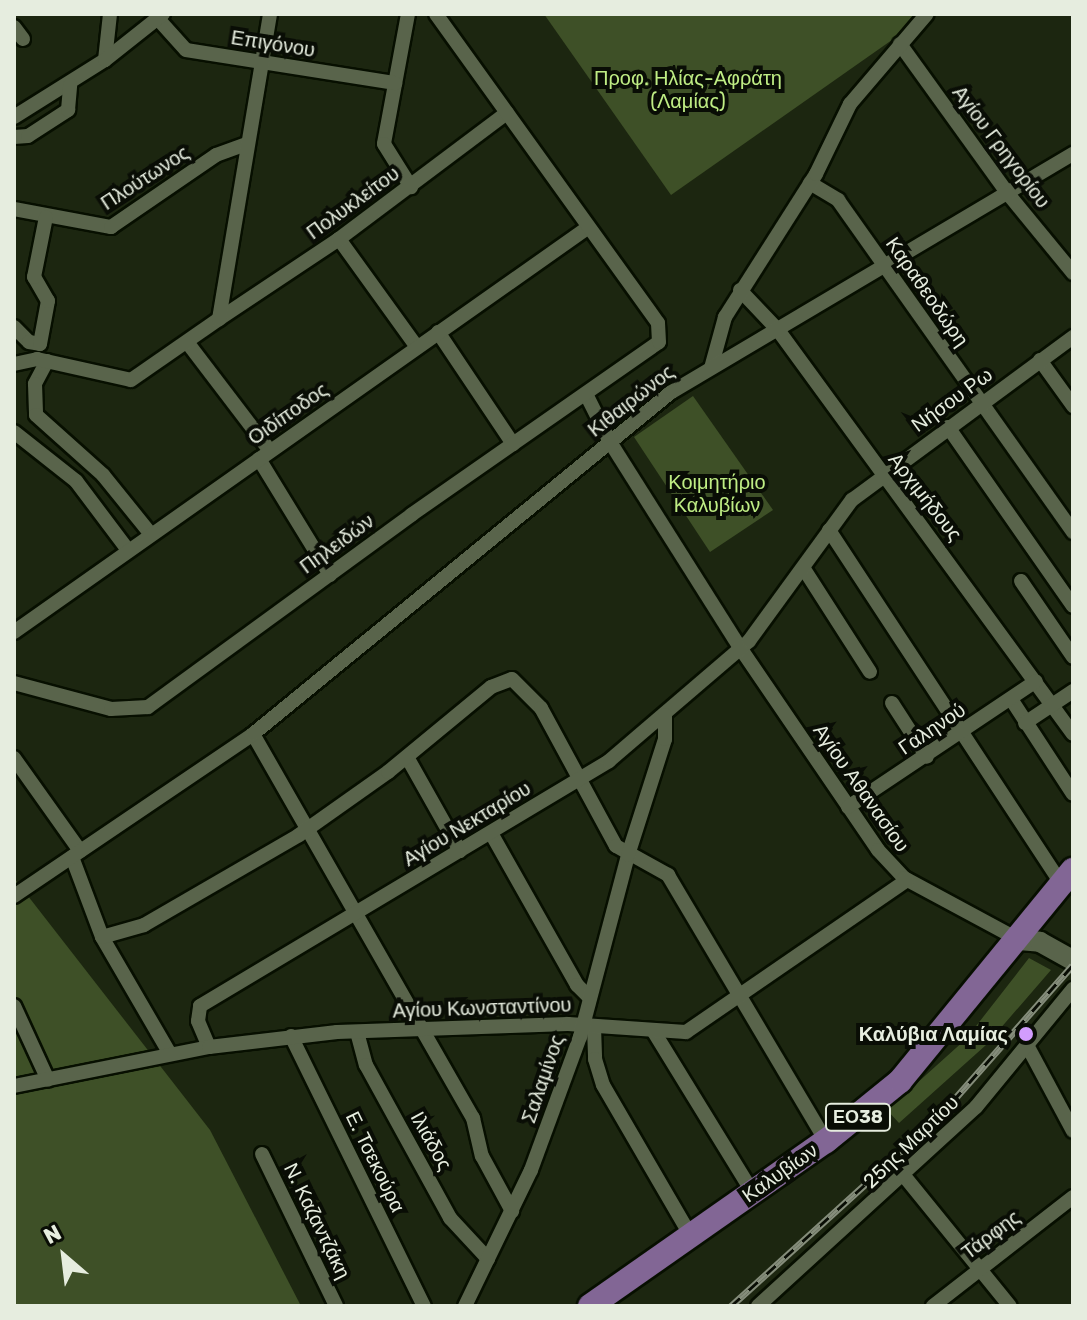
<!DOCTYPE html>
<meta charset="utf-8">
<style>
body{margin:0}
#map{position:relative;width:1087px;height:1320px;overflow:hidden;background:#1c2610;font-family:Rubik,sans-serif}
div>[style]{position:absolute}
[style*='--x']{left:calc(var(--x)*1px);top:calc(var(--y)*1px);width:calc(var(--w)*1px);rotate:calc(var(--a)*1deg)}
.green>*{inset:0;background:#3e5027}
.roads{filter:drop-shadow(2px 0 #070f00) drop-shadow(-2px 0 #070f00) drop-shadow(0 2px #070f00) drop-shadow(0 -2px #070f00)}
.street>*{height:14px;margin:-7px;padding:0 7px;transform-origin:7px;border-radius:7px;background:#59644b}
.secondary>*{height:20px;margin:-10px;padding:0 10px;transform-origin:10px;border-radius:10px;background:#59644b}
.primary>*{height:24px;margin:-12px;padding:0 12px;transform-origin:12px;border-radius:12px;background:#826695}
.rail>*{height:7px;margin-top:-3.5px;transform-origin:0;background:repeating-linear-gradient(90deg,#090d05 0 12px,#858d7b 0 24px);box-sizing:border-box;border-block:2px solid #858d7b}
.dots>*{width:22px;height:22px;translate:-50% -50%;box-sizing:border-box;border:4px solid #090d05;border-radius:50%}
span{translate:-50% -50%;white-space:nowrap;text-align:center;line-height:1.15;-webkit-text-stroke:8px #090d05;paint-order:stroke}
.shield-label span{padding:2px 6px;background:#090d05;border:2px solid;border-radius:6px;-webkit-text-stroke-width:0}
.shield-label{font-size:18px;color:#e6eddf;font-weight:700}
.street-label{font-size:20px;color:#e6eddf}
.park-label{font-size:20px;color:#bfed84}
.poi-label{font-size:20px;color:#e6eddf;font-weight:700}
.right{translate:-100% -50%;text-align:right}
.frame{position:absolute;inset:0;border:16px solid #e6eddf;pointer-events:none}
.north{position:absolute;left:24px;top:1216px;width:80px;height:80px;-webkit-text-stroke:6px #090d05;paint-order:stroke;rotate:332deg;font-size:22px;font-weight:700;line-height:32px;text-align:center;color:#e6eddf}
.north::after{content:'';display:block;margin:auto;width:28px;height:36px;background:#e6eddf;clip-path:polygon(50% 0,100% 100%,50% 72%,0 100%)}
</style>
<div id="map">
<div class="green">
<i style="clip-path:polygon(544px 14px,921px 14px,909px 28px,671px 195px)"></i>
<i style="clip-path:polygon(693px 396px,773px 510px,710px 552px,634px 437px)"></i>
<i style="clip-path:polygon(14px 878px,210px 1130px,301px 1306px,14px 1306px)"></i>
<i style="clip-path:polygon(1029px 958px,1051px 970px,986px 1045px,899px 1123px,887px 1110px,966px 1039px)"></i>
</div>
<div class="roads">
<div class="street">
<i style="--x:408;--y:14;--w:132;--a:100.5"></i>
<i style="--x:384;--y:144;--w:51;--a:57.9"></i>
<i style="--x:159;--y:20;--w:40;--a:48"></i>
<i style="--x:186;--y:50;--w:212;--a:9"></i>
<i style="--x:14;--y:27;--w:15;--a:53"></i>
<i style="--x:900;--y:44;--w:186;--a:54.2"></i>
<i style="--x:1009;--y:195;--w:101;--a:50.6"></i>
<i style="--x:105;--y:60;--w:46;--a:-83.8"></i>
<i style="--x:14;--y:117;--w:107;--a:-32.1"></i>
<i style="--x:105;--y:60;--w:74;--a:-38.4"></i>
<i style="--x:14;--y:137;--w:14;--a:-4"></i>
<i style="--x:28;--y:136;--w:48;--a:-33"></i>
<i style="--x:68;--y:110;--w:25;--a:-85"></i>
<i style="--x:810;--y:183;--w:33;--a:31"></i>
<i style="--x:838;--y:200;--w:407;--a:54.7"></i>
<i style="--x:14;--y:209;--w:99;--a:10.5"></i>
<i style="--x:111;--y:227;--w:127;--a:-34.4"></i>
<i style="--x:216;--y:155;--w:33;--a:-20"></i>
<i style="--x:339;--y:239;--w:133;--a:54.2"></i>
<i style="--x:740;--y:290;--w:55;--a:46.5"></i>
<i style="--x:778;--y:330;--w:500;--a:53.86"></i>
<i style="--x:219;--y:319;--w:144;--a:-33.7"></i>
<i style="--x:339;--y:239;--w:210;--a:-36.9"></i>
<i style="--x:14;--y:327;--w:21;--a:45"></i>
<i style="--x:29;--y:342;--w:11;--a:10"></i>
<i style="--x:40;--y:344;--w:44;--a:-79.5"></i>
<i style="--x:48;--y:301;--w:28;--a:-120"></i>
<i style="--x:34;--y:277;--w:61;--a:-78.7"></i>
<i style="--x:438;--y:332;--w:135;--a:56.2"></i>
<i style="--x:187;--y:342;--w:137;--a:52.7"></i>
<i style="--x:1040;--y:360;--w:57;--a:54.3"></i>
<i style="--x:47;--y:361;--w:26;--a:118"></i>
<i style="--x:35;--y:384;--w:31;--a:88"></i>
<i style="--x:36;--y:415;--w:90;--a:41.8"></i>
<i style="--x:103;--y:475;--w:75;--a:51"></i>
<i style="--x:14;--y:364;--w:24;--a:-12"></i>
<i style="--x:37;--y:359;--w:96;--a:12.6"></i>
<i style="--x:131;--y:380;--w:107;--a:-34.7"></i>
<i style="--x:219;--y:319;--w:309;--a:-80.5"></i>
<i style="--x:711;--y:368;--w:53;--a:-74.6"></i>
<i style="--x:725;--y:317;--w:169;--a:-57.5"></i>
<i style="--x:816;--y:174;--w:78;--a:-64.1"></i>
<i style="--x:850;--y:104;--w:118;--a:-49.5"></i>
<i style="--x:586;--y:394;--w:54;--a:63.4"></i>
<i style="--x:610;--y:442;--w:245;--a:57.7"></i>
<i style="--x:741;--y:649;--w:243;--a:55.7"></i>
<i style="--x:878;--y:850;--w:38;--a:47"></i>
<i style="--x:904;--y:878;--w:131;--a:28.3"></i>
<i style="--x:948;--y:427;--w:218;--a:55.1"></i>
<i style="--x:14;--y:432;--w:79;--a:38.3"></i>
<i style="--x:76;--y:481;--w:86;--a:53"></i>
<i style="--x:259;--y:459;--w:136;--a:58.5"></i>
<i style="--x:829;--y:530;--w:425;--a:56.7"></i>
<i style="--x:804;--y:569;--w:122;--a:57.3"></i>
<i style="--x:1021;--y:581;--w:92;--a:55.6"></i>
<i style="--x:14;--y:632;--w:700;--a:-35.17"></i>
<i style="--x:14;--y:683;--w:100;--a:15"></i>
<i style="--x:111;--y:709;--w:37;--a:-3"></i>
<i style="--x:148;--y:707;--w:326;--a:-36.1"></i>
<i style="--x:411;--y:515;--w:302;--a:-34.9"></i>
<i style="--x:659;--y:342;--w:19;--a:-93"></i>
<i style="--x:658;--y:323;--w:380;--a:-125.7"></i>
<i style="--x:1011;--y:699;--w:113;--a:56.9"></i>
<i style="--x:892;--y:703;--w:64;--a:57.1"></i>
<i style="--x:1025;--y:723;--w:58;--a:-33.7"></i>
<i style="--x:253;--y:734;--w:443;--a:60.2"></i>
<i style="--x:473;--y:1118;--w:39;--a:77"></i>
<i style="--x:482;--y:1156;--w:63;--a:61.4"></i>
<i style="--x:407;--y:757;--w:108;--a:60.6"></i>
<i style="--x:14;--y:758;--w:114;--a:54.6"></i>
<i style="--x:848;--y:807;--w:226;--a:-33.8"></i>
<i style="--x:491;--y:833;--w:175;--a:60.5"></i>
<i style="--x:577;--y:985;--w:17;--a:45"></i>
<i style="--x:72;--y:857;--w:85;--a:69.4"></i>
<i style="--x:102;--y:937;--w:135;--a:59.8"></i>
<i style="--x:14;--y:896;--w:289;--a:-34.1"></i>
<i style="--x:253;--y:734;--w:539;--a:-39.27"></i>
<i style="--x:670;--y:393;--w:469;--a:-30.7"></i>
<i style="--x:102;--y:937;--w:44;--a:-15.9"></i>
<i style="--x:144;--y:925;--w:179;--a:-30.1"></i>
<i style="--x:299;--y:835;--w:109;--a:-35.3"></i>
<i style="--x:388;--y:772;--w:134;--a:-39.5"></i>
<i style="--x:491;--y:687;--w:22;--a:-21"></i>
<i style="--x:512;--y:679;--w:41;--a:45"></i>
<i style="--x:541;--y:708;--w:157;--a:61.5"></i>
<i style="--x:616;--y:846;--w:60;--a:29.1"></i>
<i style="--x:668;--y:875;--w:309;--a:59.3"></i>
<i style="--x:14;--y:1006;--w:81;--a:65.3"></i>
<i style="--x:594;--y:1027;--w:32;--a:88"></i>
<i style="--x:595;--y:1059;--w:27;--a:73"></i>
<i style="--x:603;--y:1085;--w:175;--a:59.8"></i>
<i style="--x:357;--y:1032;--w:34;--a:75"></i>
<i style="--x:366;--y:1065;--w:175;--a:61.2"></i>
<i style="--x:450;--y:1218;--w:56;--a:47.2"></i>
<i style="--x:654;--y:1032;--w:189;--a:58.4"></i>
<i style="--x:291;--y:1036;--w:301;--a:63.8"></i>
<i style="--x:209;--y:1047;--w:28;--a:-113"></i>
<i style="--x:198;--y:1021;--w:15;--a:-82"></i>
<i style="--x:200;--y:1006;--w:477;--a:-30.9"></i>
<i style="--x:609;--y:761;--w:184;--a:-40.6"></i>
<i style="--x:749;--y:641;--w:175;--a:-53.9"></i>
<i style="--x:852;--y:500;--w:275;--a:-36.4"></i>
<i style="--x:1028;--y:1047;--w:95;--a:61.8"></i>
<i style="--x:14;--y:1086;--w:199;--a:-11.3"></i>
<i style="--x:209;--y:1047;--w:129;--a:-6.7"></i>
<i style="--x:337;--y:1032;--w:231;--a:-2"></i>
<i style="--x:568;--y:1024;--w:118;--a:3.9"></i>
<i style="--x:686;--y:1032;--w:268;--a:-34.5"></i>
<i style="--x:262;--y:1154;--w:169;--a:64"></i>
<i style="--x:905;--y:1177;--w:166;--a:50.9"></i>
<i style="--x:465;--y:1306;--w:151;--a:-64.1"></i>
<i style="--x:531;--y:1170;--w:142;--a:-69.8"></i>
<i style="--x:580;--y:1037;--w:188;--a:-75.2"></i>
<i style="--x:628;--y:855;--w:122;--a:-72.3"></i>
<i style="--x:665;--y:739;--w:24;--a:-90"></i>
<i style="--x:758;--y:1306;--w:295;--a:-42.4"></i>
<i style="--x:976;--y:1107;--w:153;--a:-50.6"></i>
<i style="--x:933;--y:1306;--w:177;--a:-37.9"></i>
</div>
<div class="secondary">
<i style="--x:1019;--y:940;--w:21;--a:5"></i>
<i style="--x:1040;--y:942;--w:38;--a:29"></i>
</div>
<div class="primary">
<i style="--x:590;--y:1306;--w:288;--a:-35"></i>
<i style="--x:826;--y:1141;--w:95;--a:-39"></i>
<i style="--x:900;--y:1081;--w:273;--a:-50.7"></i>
</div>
</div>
<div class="rail">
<i style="--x:731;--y:1306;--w:278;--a:-42.2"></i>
<i style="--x:937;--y:1119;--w:205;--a:-48.6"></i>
</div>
<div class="dots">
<i style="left:1026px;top:1034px;background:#d29dfd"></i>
</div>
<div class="shield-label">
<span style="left:858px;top:1117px">ΕΟ38</span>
</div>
<div class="street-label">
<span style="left:273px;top:44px;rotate:9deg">Επιγόνου</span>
<span style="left:1001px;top:147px;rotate:53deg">Αγίου Γρηγορίου</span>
<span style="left:145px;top:178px;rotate:-33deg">Πλούτωνος</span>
<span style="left:353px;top:203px;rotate:-36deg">Πολυκλείτου</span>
<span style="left:927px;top:292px;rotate:55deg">Καραθεοδώρη</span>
<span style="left:952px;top:400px;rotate:-36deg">Νήσου Ρω</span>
<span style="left:631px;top:401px;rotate:-38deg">Κιθαιρώνος</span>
<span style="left:288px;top:414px;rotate:-35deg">Οιδίποδος</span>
<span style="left:925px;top:497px;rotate:52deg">Αρχιμήδους</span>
<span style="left:337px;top:544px;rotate:-36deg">Πηλειδών</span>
<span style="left:932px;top:729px;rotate:-34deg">Γαληνού</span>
<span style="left:861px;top:788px;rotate:55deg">Αγίου Αθανασίου</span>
<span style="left:467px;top:824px;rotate:-31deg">Αγίου Νεκταρίου</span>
<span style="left:482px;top:1008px;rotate:-2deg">Αγίου Κωνσταντίνου</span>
<span style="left:543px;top:1079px;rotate:-71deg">Σαλαμίνος</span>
<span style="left:431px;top:1141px;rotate:61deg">Ιλιάδος</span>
<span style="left:911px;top:1142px;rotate:-44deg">25ης Μαρτίου</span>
<span style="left:375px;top:1162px;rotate:64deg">Ε. Τσεκούρα</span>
<span style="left:780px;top:1173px;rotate:-35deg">Καλυβίων</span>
<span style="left:317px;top:1221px;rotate:64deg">Ν. Καζαντζάκη</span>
<span style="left:991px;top:1235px;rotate:-37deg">Τάρφης</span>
</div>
<div class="park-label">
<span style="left:688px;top:90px">Προφ. Ηλίας-Αφράτη<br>(Λαμίας)</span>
<span style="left:717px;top:494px">Κοιμητήριο<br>Καλυβίων</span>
</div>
<div class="poi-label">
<span class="right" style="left:1008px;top:1034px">Καλύβια Λαμίας</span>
</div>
<div class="frame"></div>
<div class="north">N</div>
</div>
